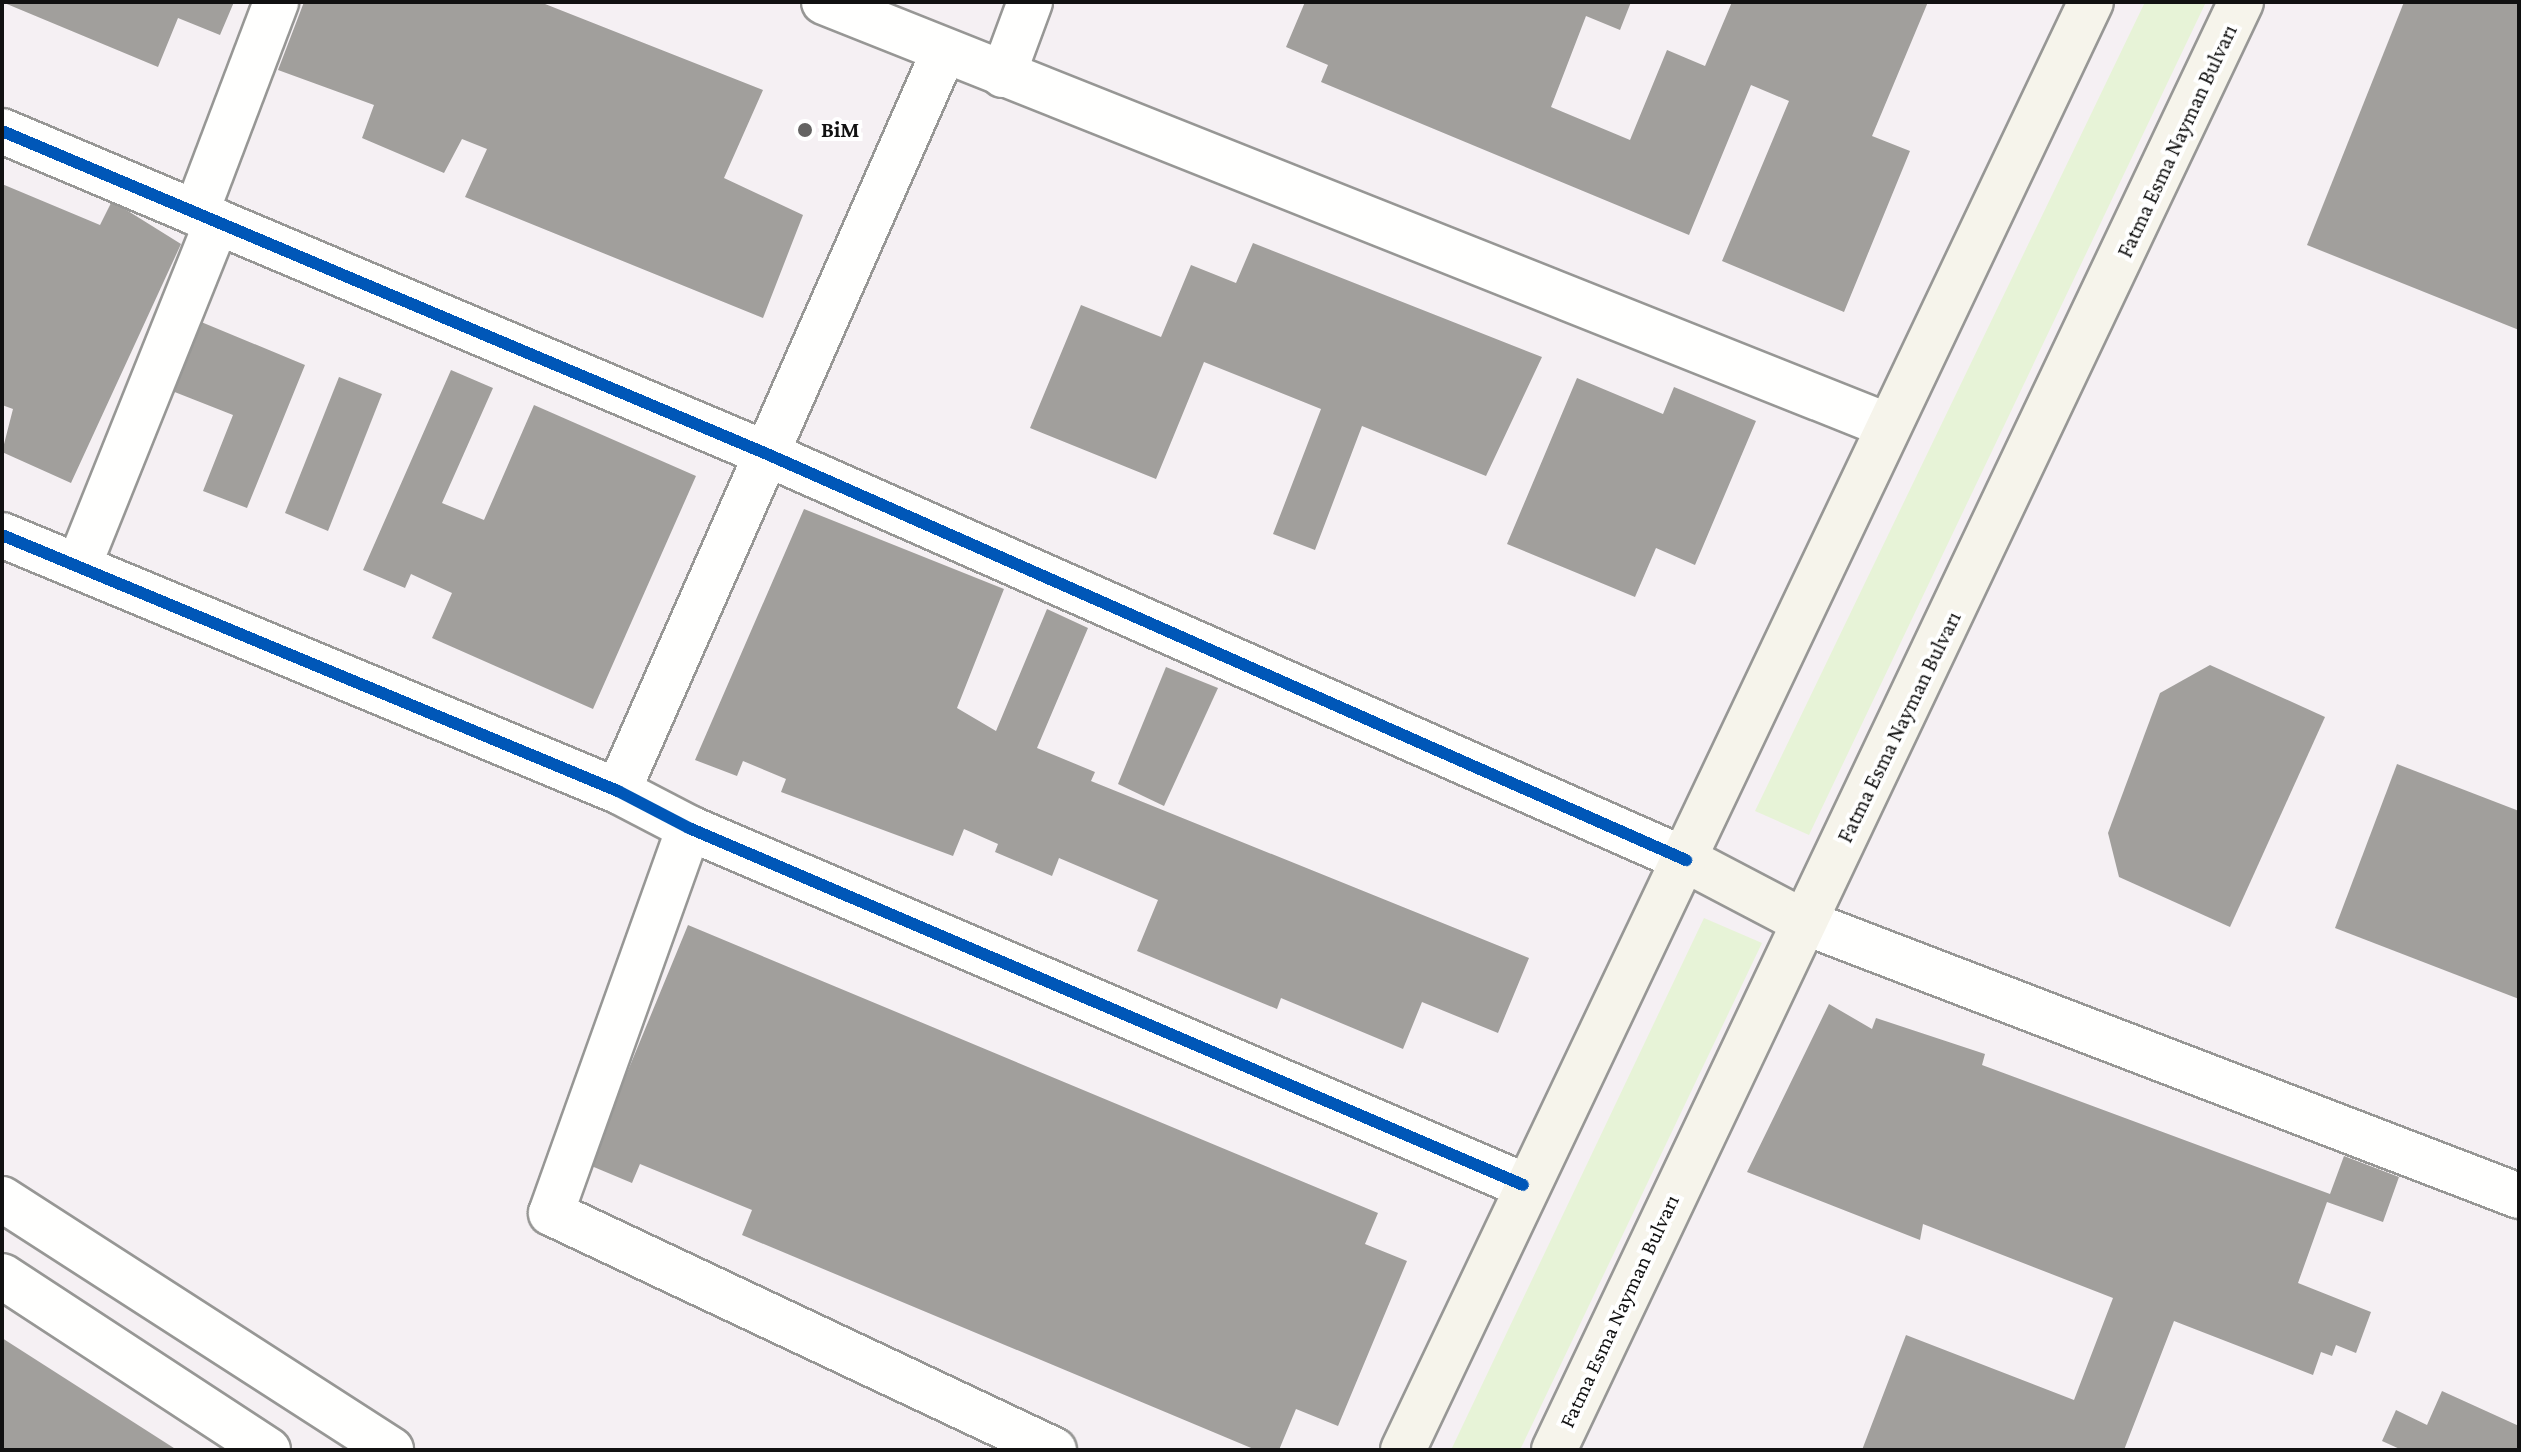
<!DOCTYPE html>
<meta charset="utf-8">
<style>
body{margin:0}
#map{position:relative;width:2521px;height:1452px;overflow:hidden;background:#fdfcf7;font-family:"Crimson Pro",serif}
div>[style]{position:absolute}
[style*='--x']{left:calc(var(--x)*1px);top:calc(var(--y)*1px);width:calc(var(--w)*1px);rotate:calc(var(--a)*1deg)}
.industrial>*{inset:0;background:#f5f0f3}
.green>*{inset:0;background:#e7f3d7}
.building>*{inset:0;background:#a19f9c}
.roads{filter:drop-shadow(2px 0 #979795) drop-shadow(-2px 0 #979795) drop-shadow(0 2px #979795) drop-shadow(0 -2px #979795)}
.minor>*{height:44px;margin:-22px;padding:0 22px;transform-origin:22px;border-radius:22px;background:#fffffe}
.secondary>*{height:44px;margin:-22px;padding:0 22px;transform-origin:22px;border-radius:22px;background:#f6f4eb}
.cycleway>*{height:12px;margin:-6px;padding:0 6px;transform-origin:6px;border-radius:6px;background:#0057b8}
.dots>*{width:22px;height:22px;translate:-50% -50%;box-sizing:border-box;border:4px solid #fff;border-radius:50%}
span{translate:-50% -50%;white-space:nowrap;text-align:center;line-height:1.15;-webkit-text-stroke:8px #fff;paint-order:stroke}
.poi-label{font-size:22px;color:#111;font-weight:700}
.left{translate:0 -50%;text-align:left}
.street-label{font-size:22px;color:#111}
.frame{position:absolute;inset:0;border:4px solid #111;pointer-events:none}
</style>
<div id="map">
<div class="industrial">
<i style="clip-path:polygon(2px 2px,2519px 2px,2519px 1450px,2px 1450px)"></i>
</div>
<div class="green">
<i style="clip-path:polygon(2145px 2px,2206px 2px,1809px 835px,1755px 811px)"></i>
<i style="clip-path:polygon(1704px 918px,1762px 943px,1520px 1450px,1451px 1450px)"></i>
</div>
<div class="building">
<i style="clip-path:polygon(2px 2px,234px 2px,220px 35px,178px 18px,158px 67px)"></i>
<i style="clip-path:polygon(304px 2px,540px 2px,763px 90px,724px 178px,803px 215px,763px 318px,465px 197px,487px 149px,462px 139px,444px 173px,362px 138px,374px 105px,278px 70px)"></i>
<i style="clip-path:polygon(1305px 2px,1631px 2px,1620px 30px,1586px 16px,1551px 107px,1630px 140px,1667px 50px,1705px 66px,1732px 2px,1928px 2px,1872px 136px,1910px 151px,1844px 312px,1722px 261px,1789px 101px,1751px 85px,1689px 235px,1321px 82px,1328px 65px,1286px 47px)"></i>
<i style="clip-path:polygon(2404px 2px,2519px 2px,2519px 330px,2307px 245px)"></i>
<i style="clip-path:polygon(2px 184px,100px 225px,112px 201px,181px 244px,71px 483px,2px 452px,13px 409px,2px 405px)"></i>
<i style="clip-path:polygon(1253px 243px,1542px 357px,1486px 476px,1362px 426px,1315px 550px,1273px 534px,1321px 409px,1204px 362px,1156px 479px,1030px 428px,1081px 305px,1161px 337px,1191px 265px,1236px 283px)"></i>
<i style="clip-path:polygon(194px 319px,305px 365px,247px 508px,203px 491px,233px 415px,167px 389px)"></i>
<i style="clip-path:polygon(451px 370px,493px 388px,442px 503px,484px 520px,534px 405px,696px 476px,593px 709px,432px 638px,452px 593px,411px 574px,405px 588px,363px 570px)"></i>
<i style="clip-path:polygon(339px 377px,382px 394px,328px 531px,285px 513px)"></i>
<i style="clip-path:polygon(1577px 378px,1663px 414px,1674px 387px,1756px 421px,1695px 565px,1656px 548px,1635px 597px,1507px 544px)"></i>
<i style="clip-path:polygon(804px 509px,1004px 589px,957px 708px,996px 731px,1047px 609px,1088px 628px,1037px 748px,1095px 772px,1091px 781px,1529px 958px,1498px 1033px,1422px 1002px,1403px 1049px,1281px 998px,1277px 1009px,1137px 951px,1158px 900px,1059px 858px,1052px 876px,995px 852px,998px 844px,964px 829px,953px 856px,781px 792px,786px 779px,743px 761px,737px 776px,695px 760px)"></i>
<i style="clip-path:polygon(2210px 665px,2325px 717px,2230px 927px,2119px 877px,2108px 833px,2160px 693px)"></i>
<i style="clip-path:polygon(1166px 667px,1218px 688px,1164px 806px,1118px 784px)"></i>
<i style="clip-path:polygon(2397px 764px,2519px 811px,2519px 999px,2335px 928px)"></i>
<i style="clip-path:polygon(688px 925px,1378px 1213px,1365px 1244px,1407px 1261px,1338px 1426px,1296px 1409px,1279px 1450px,1256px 1450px,742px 1235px,752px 1210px,640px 1164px,632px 1183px,589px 1165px)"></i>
<i style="clip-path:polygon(1829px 1004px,1872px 1029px,1876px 1018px,1985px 1054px,1982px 1065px,2330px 1194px,2344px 1156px,2399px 1177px,2383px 1222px,2327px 1202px,2298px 1283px,2371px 1312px,2356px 1353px,2336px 1345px,2332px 1356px,2321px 1352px,2313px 1375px,2174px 1321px,2124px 1450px,1862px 1450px,1906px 1335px,2074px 1400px,2113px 1298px,1923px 1224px,1920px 1240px,1747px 1172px)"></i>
<i style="clip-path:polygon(2px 1338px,177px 1450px,2px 1450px)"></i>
<i style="clip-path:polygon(2442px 1391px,2519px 1426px,2519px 1450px,2402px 1450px,2382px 1441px,2396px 1410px,2427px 1425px)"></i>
</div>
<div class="roads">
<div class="minor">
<i style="--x:824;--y:2;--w:1143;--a:21.72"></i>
<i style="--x:1003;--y:75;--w:78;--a:-69.7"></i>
<i style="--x:2;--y:131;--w:830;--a:22.89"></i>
<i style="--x:767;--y:454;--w:1005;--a:23.84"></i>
<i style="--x:196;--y:213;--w:226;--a:-69.2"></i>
<i style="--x:2;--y:535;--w:667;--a:22.57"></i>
<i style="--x:618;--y:791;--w:80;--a:27.5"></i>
<i style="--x:689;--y:828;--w:907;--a:23.17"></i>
<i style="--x:79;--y:565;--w:370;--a:-68.1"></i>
<i style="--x:618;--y:791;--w:809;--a:-66.22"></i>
<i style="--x:689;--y:828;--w:409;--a:109.7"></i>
<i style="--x:551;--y:1213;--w:556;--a:25.23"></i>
<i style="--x:1804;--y:922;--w:766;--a:20.97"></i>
<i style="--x:2;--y:1199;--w:463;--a:32.8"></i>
<i style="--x:2;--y:1276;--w:318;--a:33.2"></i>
</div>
<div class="secondary">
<i style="--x:1686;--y:860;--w:133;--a:27.7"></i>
<i style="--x:1403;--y:1450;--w:1603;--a:-64.59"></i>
<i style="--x:1554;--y:1450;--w:1603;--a:-64.62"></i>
</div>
</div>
<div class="cycleway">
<i style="--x:2;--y:131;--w:830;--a:22.89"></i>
<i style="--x:767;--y:454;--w:1005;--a:23.84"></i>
<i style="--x:2;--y:535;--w:667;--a:22.57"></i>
<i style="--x:618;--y:791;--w:80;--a:27.5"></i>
<i style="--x:689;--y:828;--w:907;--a:23.17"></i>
</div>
<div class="dots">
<i style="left:805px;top:130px;background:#646362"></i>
</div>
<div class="poi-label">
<span class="left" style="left:821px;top:130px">BiM</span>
</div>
<div class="street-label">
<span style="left:2177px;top:141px;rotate:-65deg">Fatma Esma Nayman Bulvarı</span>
<span style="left:1899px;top:727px;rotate:-64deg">Fatma Esma Nayman Bulvarı</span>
<span style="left:1619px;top:1311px;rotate:-65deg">Fatma Esma Nayman Bulvarı</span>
</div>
<div class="frame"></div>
</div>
